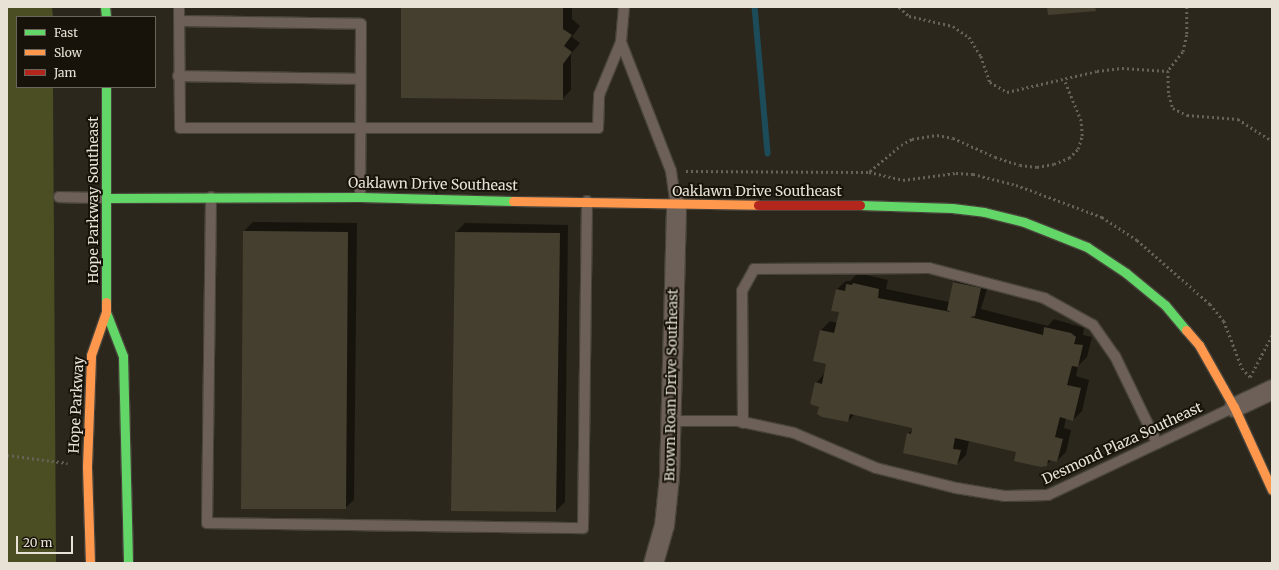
<!DOCTYPE html>
<style>
body{margin:0}
#map{position:relative;width:1279px;height:570px;overflow:hidden;background:#2c271c;font-family:Merriweather,serif}
div>[style]{position:absolute}
[style*='--x']{left:calc(var(--x)*1px);top:calc(var(--y)*1px);width:calc(var(--w)*1px);rotate:calc(var(--a)*1deg)}
.green>*{inset:0;background:#4b4e23}
.shadow>*{inset:0;background:#0007}
.stream>*{height:5.5px;margin:-2.75px;padding:0 2.75px;transform-origin:2.75px;border-radius:2.75px;background:#1c4b59}
.building>*{inset:0;background:#453f2f}
.path>*{height:2.5px;margin-top:-1.25px;transform-origin:0;background:repeating-linear-gradient(90deg,#686158 0 2px,transparent 0 5px)}
.roads{filter:drop-shadow(1px 0 #48443b) drop-shadow(-1px 0 #48443b) drop-shadow(0 1px #48443b) drop-shadow(0 -1px #48443b)}
.lane>*{height:10px;margin:-5px;padding:0 5px;transform-origin:5px;border-radius:5px;background:#6d6058}
.street>*{height:19px;margin:-9.5px;padding:0 9.5px;transform-origin:9.5px;border-radius:9.5px;background:#6d6058}
.fast>*{height:9px;margin:-4.5px;padding:0 4.5px;transform-origin:4.5px;border-radius:4.5px;background:#63d668}
.slow>*{height:9px;margin:-4.5px;padding:0 4.5px;transform-origin:4.5px;border-radius:4.5px;background:#ff974d}
.jam>*{height:9px;margin:-4.5px;padding:0 4.5px;transform-origin:4.5px;border-radius:4.5px;background:#b3261e}
span{translate:-50% -50%;white-space:nowrap;text-align:center;line-height:1.15;-webkit-text-stroke:4px #17130a;paint-order:stroke}
.street-label{font-size:14px;color:#e7e2d5}
.frame{position:absolute;inset:0;border:8px solid #e7e2d5;pointer-events:none}
.legend{position:absolute;left:16px;top:16px;width:140px;height:72px;box-sizing:border-box;background:#17130a;border:1px solid #6a665b;margin:0;padding:5px 7px;list-style:none;font-size:12px;color:#e7e2d5}
.legend li{display:flex;align-items:center;gap:8px;height:20px}
.legend b{width:20px;border:1px solid #6a665b}
.scale{position:absolute;left:16px;top:536px;width:57px;height:18px;box-sizing:border-box;border:2px solid #e7e2d5;border-top:0;padding-left:5px;font-size:12px;line-height:14px;white-space:nowrap;color:#e7e2d5;-webkit-text-stroke:3px #17130a;paint-order:stroke}
</style>
<div id="map">
<div class="green">
<i style="clip-path:polygon(7px 7px,52px 7px,53px 17px,17px 17px,17px 87px,53px 87px,56px 563px,7px 563px)"></i>
</div>
<div class="shadow">
<i style="clip-path:polygon(402px 7px,572px 7px,572px 19px,580px 26px,572px 37px,580px 43px,571px 54px,571px 90px,562px 99px)"></i>
<i style="clip-path:polygon(253px 222px,357px 223px,354px 500px,345px 508px,244px 231px)"></i>
<i style="clip-path:polygon(465px 223px,568px 225px,565px 502px,556px 511px,452px 510px,456px 232px)"></i>
<i style="clip-path:polygon(963px 273px,990px 279px,981px 309px,1048px 326px,1054px 319px,1084px 328px,1083px 335px,1092px 337px,1087px 357px,1078px 366px,1076px 376px,1089px 380px,1082px 411px,1073px 420px,1066px 418px,1064px 428px,1071px 430px,1066px 452px,1057px 461px,1052px 460px,1046px 465px,1017px 451px,969px 441px,966px 455px,957px 464px,908px 434px,914px 427px,855px 414px,848px 421px,820px 406px,816px 383px,825px 373px,827px 363px,821px 330px,830px 321px,837px 323px,840px 311px,837px 289px,846px 281px,850px 281px,856px 275px,862px 274px,888px 280px,886px 289px,949px 302px,954px 282px)"></i>
</div>
<div class="stream">
<i style="--x:755;--y:7;--w:147;--a:84.9"></i>
</div>
<div class="building">
<i style="clip-path:polygon(401px 7px,563px 7px,563px 29px,572px 35px,564px 46px,572px 52px,563px 64px,563px 100px,401px 98px)"></i>
<i style="clip-path:polygon(1047px 7px,1095px 7px,1096px 11px,1048px 15px)"></i>
<i style="clip-path:polygon(243px 231px,348px 232px,346px 509px,241px 509px)"></i>
<i style="clip-path:polygon(455px 232px,560px 233px,556px 512px,451px 511px)"></i>
<i style="clip-path:polygon(953px 282px,981px 288px,975px 316px,970px 317px,1043px 335px,1044px 327px,1071px 333px,1076px 337px,1074px 344px,1083px 345px,1078px 367px,1072px 366px,1067px 385px,1081px 388px,1073px 421px,1060px 417px,1055px 437px,1063px 439px,1057px 462px,1048px 460px,1047px 466px,1041px 467px,1014px 461px,1016px 452px,955px 438px,953px 449px,961px 450px,957px 465px,903px 453px,907px 433px,911px 434px,912px 428px,850px 414px,848px 422px,822px 417px,817px 414px,819px 407px,810px 404px,815px 382px,822px 384px,826px 364px,813px 361px,820px 330px,834px 333px,839px 312px,831px 311px,836px 289px,845px 291px,846px 284px,852px 285px,853px 283px,879px 289px,878px 298px,951px 312px,947px 310px)"></i>
</div>
<div class="path">
<i style="--x:899;--y:7;--w:13;--a:42"></i>
<i style="--x:909;--y:16;--w:45;--a:12.8"></i>
<i style="--x:953;--y:26;--w:19;--a:35"></i>
<i style="--x:969;--y:37;--w:22;--a:58"></i>
<i style="--x:981;--y:56;--w:28;--a:71"></i>
<i style="--x:990;--y:82;--w:20;--a:30"></i>
<i style="--x:1007;--y:92;--w:92;--a:-13.1"></i>
<i style="--x:1097;--y:71;--w:25;--a:-7"></i>
<i style="--x:1122;--y:68;--w:46;--a:3.7"></i>
<i style="--x:1187;--y:7;--w:28;--a:90"></i>
<i style="--x:1187;--y:35;--w:17;--a:103"></i>
<i style="--x:1183;--y:52;--w:24;--a:128"></i>
<i style="--x:1168;--y:71;--w:24;--a:88"></i>
<i style="--x:1169;--y:95;--w:14;--a:73"></i>
<i style="--x:1173;--y:108;--w:16;--a:27"></i>
<i style="--x:1187;--y:115;--w:51;--a:4.5"></i>
<i style="--x:1238;--y:119;--w:40;--a:32.9"></i>
<i style="--x:686;--y:171;--w:183;--a:0.3"></i>
<i style="--x:869;--y:172;--w:35;--a:13"></i>
<i style="--x:903;--y:180;--w:53;--a:-7.5"></i>
<i style="--x:956;--y:173;--w:17;--a:3"></i>
<i style="--x:973;--y:174;--w:44;--a:14.3"></i>
<i style="--x:1016;--y:185;--w:92;--a:20.4"></i>
<i style="--x:1102;--y:217;--w:42;--a:33.3"></i>
<i style="--x:1137;--y:240;--w:97;--a:41.2"></i>
<i style="--x:1210;--y:304;--w:22;--a:51"></i>
<i style="--x:1224;--y:321;--w:50;--a:69"></i>
<i style="--x:1242;--y:368;--w:12;--a:48"></i>
<i style="--x:1250;--y:377;--w:47;--a:-62.4"></i>
<i style="--x:870;--y:171;--w:40;--a:-40"></i>
<i style="--x:901;--y:145;--w:13;--a:-29"></i>
<i style="--x:912;--y:139;--w:25;--a:-9"></i>
<i style="--x:937;--y:135;--w:16;--a:11"></i>
<i style="--x:953;--y:138;--w:46;--a:24.3"></i>
<i style="--x:995;--y:157;--w:26;--a:18"></i>
<i style="--x:1020;--y:165;--w:17;--a:7"></i>
<i style="--x:1037;--y:167;--w:17;--a:-10"></i>
<i style="--x:1054;--y:164;--w:16;--a:-22"></i>
<i style="--x:1069;--y:158;--w:13;--a:-45"></i>
<i style="--x:1078;--y:149;--w:14;--a:-73"></i>
<i style="--x:1082;--y:136;--w:15;--a:-94"></i>
<i style="--x:1081;--y:121;--w:44;--a:-112.5"></i>
<i style="--x:7;--y:455;--w:61;--a:7.6"></i>
</div>
<div class="roads">
<div class="lane">
<i style="--x:179;--y:7;--w:121;--a:89.5"></i>
<i style="--x:180;--y:128;--w:418;--a:0"></i>
<i style="--x:598;--y:128;--w:33;--a:-88"></i>
<i style="--x:599;--y:95;--w:57;--a:-67.5"></i>
<i style="--x:624;--y:7;--w:35;--a:95"></i>
<i style="--x:621;--y:42;--w:138;--a:68.8"></i>
<i style="--x:671;--y:171;--w:34;--a:82"></i>
<i style="--x:179;--y:21;--w:182;--a:0.9"></i>
<i style="--x:361;--y:24;--w:173;--a:90.3"></i>
<i style="--x:178;--y:76;--w:182;--a:0.9"></i>
<i style="--x:59;--y:197;--w:49;--a:1.2"></i>
<i style="--x:211;--y:197;--w:326;--a:90.7"></i>
<i style="--x:207;--y:523;--w:376;--a:0.8"></i>
<i style="--x:583;--y:528;--w:327;--a:-89.3"></i>
<i style="--x:670;--y:421;--w:68;--a:0"></i>
<i style="--x:738;--y:421;--w:57;--a:12.1"></i>
<i style="--x:794;--y:433;--w:89;--a:23.1"></i>
<i style="--x:876;--y:468;--w:82;--a:14"></i>
<i style="--x:956;--y:488;--w:50;--a:9.3"></i>
<i style="--x:1005;--y:496;--w:43;--a:-1.3"></i>
<i style="--x:1048;--y:495;--w:206;--a:-25.3"></i>
<i style="--x:743;--y:423;--w:132;--a:-90.4"></i>
<i style="--x:742;--y:291;--w:25;--a:-61"></i>
<i style="--x:754;--y:269;--w:175;--a:-0.3"></i>
<i style="--x:929;--y:268;--w:119;--a:14.6"></i>
<i style="--x:1044;--y:298;--w:56;--a:28.9"></i>
<i style="--x:1093;--y:325;--w:38;--a:55"></i>
<i style="--x:1115;--y:356;--w:97;--a:64.2"></i>
</div>
<div class="street">
<i style="--x:1234;--y:407;--w:42;--a:-25.3"></i>
<i style="--x:653;--y:563;--w:40;--a:-74"></i>
<i style="--x:664;--y:525;--w:48;--a:-84.1"></i>
<i style="--x:669;--y:477;--w:272;--a:-88.5"></i>
</div>
<div class="fast">
<i style="--x:105;--y:7;--w:10;--a:84"></i>
<i style="--x:106;--y:87;--w:215;--a:90"></i>
<i style="--x:108;--y:198;--w:252;--a:-0.2"></i>
<i style="--x:360;--y:197;--w:153;--a:1.5"></i>
<i style="--x:860;--y:205;--w:92;--a:1.9"></i>
<i style="--x:952;--y:208;--w:32;--a:7"></i>
<i style="--x:984;--y:212;--w:41;--a:14"></i>
<i style="--x:1024;--y:222;--w:68;--a:21.6"></i>
<i style="--x:1087;--y:247;--w:47;--a:33.7"></i>
<i style="--x:1126;--y:273;--w:50;--a:39.4"></i>
<i style="--x:1165;--y:305;--w:33;--a:50"></i>
<i style="--x:106;--y:312;--w:47;--a:68.9"></i>
<i style="--x:123;--y:356;--w:207;--a:88.6"></i>
</div>
<div class="slow">
<i style="--x:513;--y:201;--w:245;--a:0.9"></i>
<i style="--x:1186;--y:330;--w:20;--a:49"></i>
<i style="--x:1199;--y:345;--w:71;--a:60.6"></i>
<i style="--x:1234;--y:407;--w:91;--a:65.4"></i>
<i style="--x:90;--y:563;--w:97;--a:-91.8"></i>
<i style="--x:87;--y:466;--w:111;--a:-87.9"></i>
<i style="--x:91;--y:355;--w:46;--a:-70.8"></i>
<i style="--x:106;--y:312;--w:10;--a:-90"></i>
</div>
<div class="jam">
<i style="--x:758;--y:205;--w:102;--a:0"></i>
</div>
</div>
<div class="street-label">
<span style="left:433px;top:184px;rotate:1deg">Oaklawn Drive Southeast</span>
<span style="left:757px;top:191px">Oaklawn Drive Southeast</span>
<span style="left:93px;top:200px;rotate:-90deg">Hope Parkway Southeast</span>
<span style="left:671px;top:385px;rotate:-89deg">Brown Roan Drive Southeast</span>
<span style="left:76px;top:405px;rotate:-87deg">Hope Parkway</span>
<span style="left:1122px;top:443px;rotate:-25deg">Desmond Plaza Southeast</span>
</div>
<div class="frame"></div>
<ul class="legend">
<li><b style="height:5px;background:#63d668"></b>Fast</li>
<li><b style="height:5px;background:#ff974d"></b>Slow</li>
<li><b style="height:5px;background:#b3261e"></b>Jam</li>
</ul>
<div class="scale">20 m</div>
</div>
